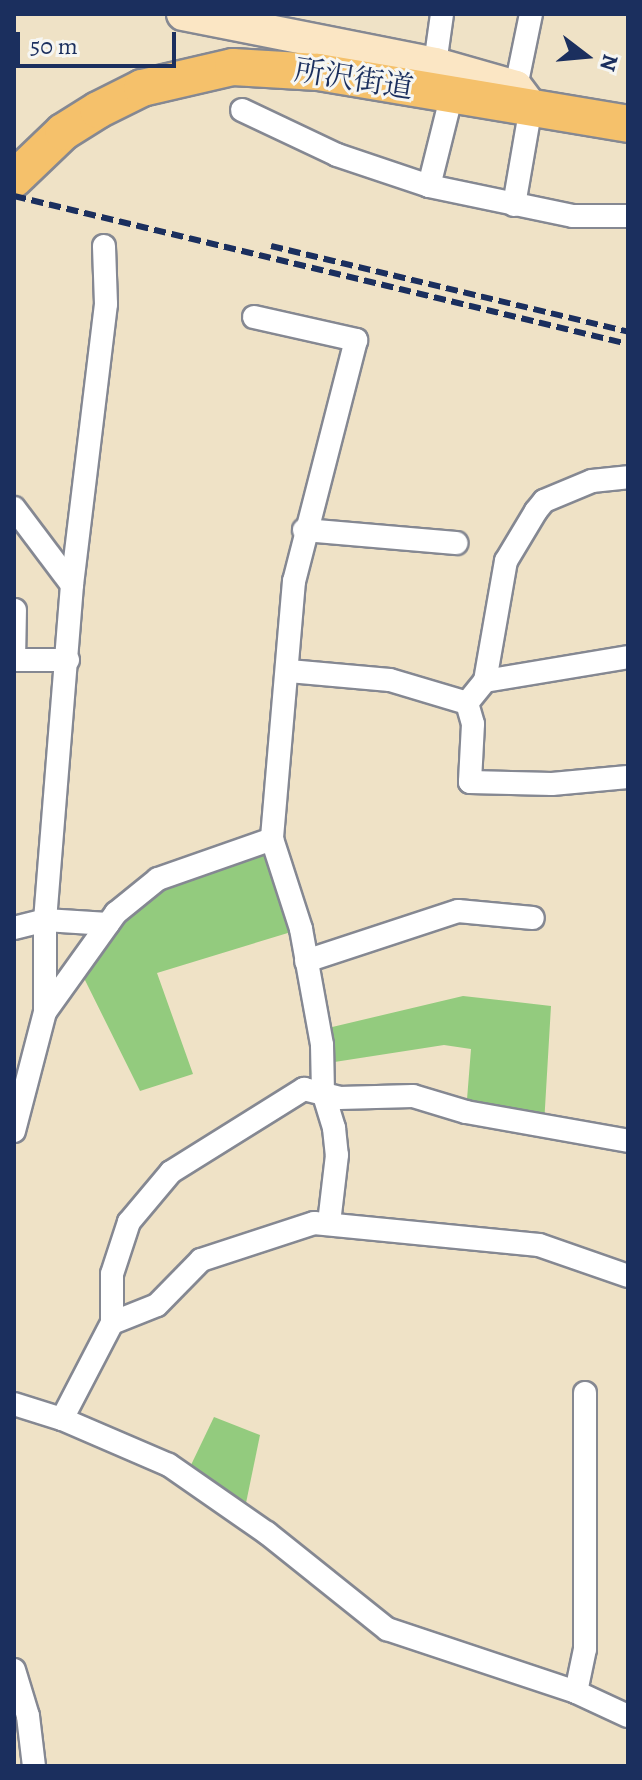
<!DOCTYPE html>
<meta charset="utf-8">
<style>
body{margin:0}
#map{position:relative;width:642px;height:1780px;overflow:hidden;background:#efe2c6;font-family:Alegreya,"Noto Serif JP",serif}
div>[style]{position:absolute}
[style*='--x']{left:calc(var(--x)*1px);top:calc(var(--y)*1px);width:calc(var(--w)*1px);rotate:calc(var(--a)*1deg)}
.green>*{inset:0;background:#93cb7e}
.roads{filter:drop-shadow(2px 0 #858892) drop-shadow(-2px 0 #858892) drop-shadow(0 2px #858892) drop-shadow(0 -2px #858892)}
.street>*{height:22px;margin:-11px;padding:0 11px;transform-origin:11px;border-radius:11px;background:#fff}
.secondary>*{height:32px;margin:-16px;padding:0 16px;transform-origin:16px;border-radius:16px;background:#fbe6c4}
.primary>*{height:36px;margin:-18px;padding:0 18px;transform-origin:18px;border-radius:18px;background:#f5c16b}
.rail>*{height:6px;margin-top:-3px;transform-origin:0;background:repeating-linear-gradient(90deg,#1b2f5e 0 12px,transparent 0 18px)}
span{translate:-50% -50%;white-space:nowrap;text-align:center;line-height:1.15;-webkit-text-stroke:6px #f6f6f2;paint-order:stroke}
.street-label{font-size:30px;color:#1b2f5e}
.frame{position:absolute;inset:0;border:16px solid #1b2f5e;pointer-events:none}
.north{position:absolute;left:546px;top:16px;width:80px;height:80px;-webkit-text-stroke:6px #f6f6f2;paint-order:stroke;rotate:106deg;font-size:22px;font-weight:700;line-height:32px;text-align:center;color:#1b2f5e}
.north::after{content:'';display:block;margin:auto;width:28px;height:36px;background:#1b2f5e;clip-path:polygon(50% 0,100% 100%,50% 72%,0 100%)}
.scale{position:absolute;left:16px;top:32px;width:160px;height:36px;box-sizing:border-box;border:4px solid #1b2f5e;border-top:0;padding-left:10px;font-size:24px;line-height:28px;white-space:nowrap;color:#1b2f5e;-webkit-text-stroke:6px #f6f6f2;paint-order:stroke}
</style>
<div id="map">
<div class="green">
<i style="clip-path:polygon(272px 839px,301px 929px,157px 973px,193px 1074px,140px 1091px,78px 966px,158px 879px)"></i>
<i style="clip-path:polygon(463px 996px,551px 1006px,544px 1125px,466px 1112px,471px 1049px,444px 1045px,328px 1063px,328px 1028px)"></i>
<i style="clip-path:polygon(214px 1417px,260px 1435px,246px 1503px,191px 1465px)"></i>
</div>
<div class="roads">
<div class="street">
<i style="--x:435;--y:64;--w:50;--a:-82"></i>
<i style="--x:516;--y:87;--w:75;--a:-78.4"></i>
<i style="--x:242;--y:110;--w:105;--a:25.3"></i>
<i style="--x:337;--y:155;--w:97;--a:18.6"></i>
<i style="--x:429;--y:186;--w:147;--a:11.8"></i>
<i style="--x:573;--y:216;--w:55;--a:0"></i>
<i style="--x:429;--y:186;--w:95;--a:-76"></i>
<i style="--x:514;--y:205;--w:99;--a:-80.2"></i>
<i style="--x:254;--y:317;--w:105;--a:12.7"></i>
<i style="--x:356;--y:340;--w:249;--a:104.4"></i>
<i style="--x:294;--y:581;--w:259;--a:94.9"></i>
<i style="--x:272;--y:839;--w:95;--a:72.1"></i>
<i style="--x:301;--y:929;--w:118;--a:79.7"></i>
<i style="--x:322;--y:1045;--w:47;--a:88.8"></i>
<i style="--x:323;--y:1092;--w:38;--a:73"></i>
<i style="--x:334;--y:1128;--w:27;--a:84"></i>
<i style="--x:337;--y:1155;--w:68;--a:96.7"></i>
<i style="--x:14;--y:508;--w:96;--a:53"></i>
<i style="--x:72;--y:585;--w:336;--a:94.6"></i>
<i style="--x:45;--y:920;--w:92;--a:90"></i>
<i style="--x:45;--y:1012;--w:123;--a:104.6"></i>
<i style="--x:304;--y:530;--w:153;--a:4.9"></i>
<i style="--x:72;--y:585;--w:283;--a:-83.1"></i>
<i style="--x:106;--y:304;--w:58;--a:-92"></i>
<i style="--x:14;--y:660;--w:54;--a:0"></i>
<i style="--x:14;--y:660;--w:50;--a:-88.9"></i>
<i style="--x:289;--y:671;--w:101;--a:5.1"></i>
<i style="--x:390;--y:680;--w:80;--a:16.6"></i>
<i style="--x:485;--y:681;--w:145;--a:-9.5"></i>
<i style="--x:467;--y:703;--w:28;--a:-51"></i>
<i style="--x:485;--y:681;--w:122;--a:-80.1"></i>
<i style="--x:506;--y:561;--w:58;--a:-59"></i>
<i style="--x:536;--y:511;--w:13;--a:-51"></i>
<i style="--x:544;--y:501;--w:52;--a:-22.6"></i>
<i style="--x:592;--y:481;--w:36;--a:-6"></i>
<i style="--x:467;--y:703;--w:22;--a:74"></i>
<i style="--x:473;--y:724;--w:58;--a:93"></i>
<i style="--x:470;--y:782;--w:82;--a:1.4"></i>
<i style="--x:552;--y:784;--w:76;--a:-5.3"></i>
<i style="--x:14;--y:928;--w:32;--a:-14"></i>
<i style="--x:45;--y:920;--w:63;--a:3.6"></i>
<i style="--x:306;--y:961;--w:160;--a:-18.2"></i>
<i style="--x:458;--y:911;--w:75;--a:5.3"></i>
<i style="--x:45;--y:1012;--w:122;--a:-54.4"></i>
<i style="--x:116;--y:913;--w:54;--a:-39"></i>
<i style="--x:158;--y:879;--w:121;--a:-19.3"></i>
<i style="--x:112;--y:1323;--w:48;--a:-21.8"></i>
<i style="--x:157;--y:1305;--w:63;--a:-45.6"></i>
<i style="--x:201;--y:1260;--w:119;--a:-18.1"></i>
<i style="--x:314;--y:1223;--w:226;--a:5.6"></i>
<i style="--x:539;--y:1245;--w:94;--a:19.2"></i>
<i style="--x:14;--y:1404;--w:50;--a:17.4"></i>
<i style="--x:62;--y:1419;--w:116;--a:23.3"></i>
<i style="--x:169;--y:1465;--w:119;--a:34.8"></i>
<i style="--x:267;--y:1533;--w:154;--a:38.7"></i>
<i style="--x:387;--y:1629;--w:199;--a:18.4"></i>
<i style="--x:576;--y:1692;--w:57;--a:24.8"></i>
<i style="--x:62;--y:1419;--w:108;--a:-62.5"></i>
<i style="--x:112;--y:1323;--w:49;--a:-90"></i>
<i style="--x:112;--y:1274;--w:55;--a:-71.9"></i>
<i style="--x:129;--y:1222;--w:65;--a:-50"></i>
<i style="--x:171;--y:1172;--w:157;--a:-32"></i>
<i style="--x:304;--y:1089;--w:36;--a:14"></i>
<i style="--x:339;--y:1098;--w:74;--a:-1.5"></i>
<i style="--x:413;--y:1096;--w:55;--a:16.8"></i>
<i style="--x:466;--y:1112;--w:165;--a:10.1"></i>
<i style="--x:14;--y:1670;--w:48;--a:73.1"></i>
<i style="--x:28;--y:1716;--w:50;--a:83.2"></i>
<i style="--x:576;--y:1692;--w:44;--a:-78.2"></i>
<i style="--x:585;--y:1649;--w:256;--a:-90"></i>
</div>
<div class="secondary">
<i style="--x:183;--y:14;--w:257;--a:11.2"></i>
<i style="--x:435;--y:64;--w:84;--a:15.9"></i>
<i style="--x:516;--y:87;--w:25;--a:53"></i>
</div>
<div class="primary">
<i style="--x:14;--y:179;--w:68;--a:-43.8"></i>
<i style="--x:63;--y:132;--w:41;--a:-32.2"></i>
<i style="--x:98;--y:110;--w:49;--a:-26.6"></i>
<i style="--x:142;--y:88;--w:93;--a:-13"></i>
<i style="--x:233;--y:67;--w:85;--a:3.4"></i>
<i style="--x:318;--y:72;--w:314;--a:9.5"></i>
</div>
</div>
<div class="rail">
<i style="--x:14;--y:196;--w:632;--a:13.55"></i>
<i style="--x:271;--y:246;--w:367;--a:13.5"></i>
</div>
<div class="street-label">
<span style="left:354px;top:79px;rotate:9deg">所沢街道</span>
</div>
<div class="frame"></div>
<div class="north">N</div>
<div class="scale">50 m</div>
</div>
